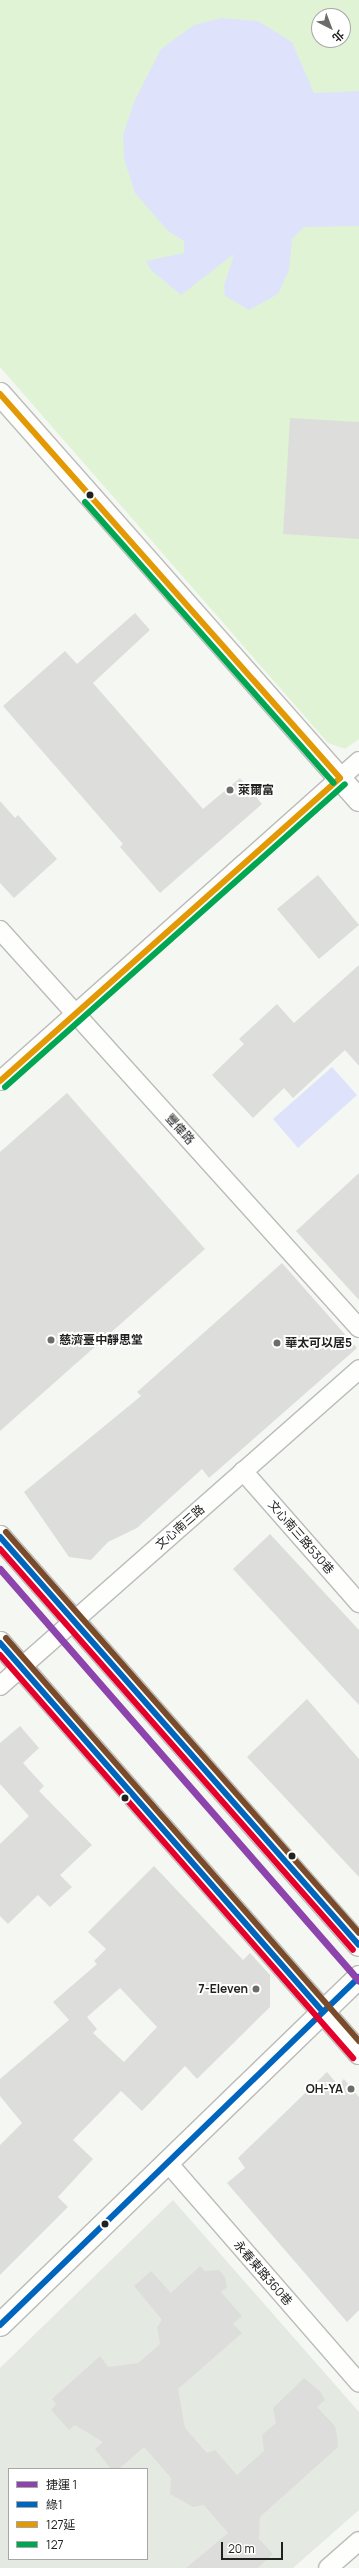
<!DOCTYPE html>
<meta charset="utf-8">
<style>
body{margin:0}
#map{position:relative;width:359px;height:2568px;overflow:hidden;background:#f5f7f3;font-family:Manrope,"Noto Sans TC",sans-serif}
div>[style]{position:absolute}
[style*='--x']{left:calc(var(--x)*1px);top:calc(var(--y)*1px);width:calc(var(--w)*1px);rotate:calc(var(--a)*1deg)}
.built>*{inset:0;background:#e4eae1}
.green>*{inset:0;background:#e0f3d5}
.water>*{inset:0;background:#dee3fb}
.building>*{inset:0;background:#dddedb}
.roads{filter:drop-shadow(1px 0 #bbbcb9) drop-shadow(-1px 0 #bbbcb9) drop-shadow(0 1px #bbbcb9) drop-shadow(0 -1px #bbbcb9)}
.minor>*{height:18px;margin:-9px;padding:0 9px;transform-origin:9px;border-radius:9px;background:#fefefd}
.tertiary>*{height:22px;margin:-11px;padding:0 11px;transform-origin:11px;border-radius:11px;background:#fefefd}
.secondary>*{height:22px;margin:-11px;padding:0 11px;transform-origin:11px;border-radius:11px;background:#fefefd}
.bus-1>*{height:6px;margin:-3px;padding:0 3px;transform-origin:3px;border-radius:3px;background:#0065bd}
.bus-2>*{height:6px;margin:-3px;padding:0 3px;transform-origin:3px;border-radius:3px;background:#e29903}
.bus-3>*{height:6px;margin:-3px;padding:0 3px;transform-origin:3px;border-radius:3px;background:#00a651}
.bus-4>*{height:6px;margin:-3px;padding:0 3px;transform-origin:3px;border-radius:3px;background:#e4002b}
.bus-5>*{height:6px;margin:-3px;padding:0 3px;transform-origin:3px;border-radius:3px;background:#7a4b2a}
.metro-1>*{height:7px;margin:-3.5px;padding:0 3.5px;transform-origin:3.5px;border-radius:3.5px;background:#8e44ad}
.dots>*{width:11px;height:11px;translate:-50% -50%;box-sizing:border-box;border:2px solid #fff;border-radius:50%}
span{translate:-50% -50%;white-space:nowrap;text-align:center;line-height:1.15;-webkit-text-stroke:4px #fff;paint-order:stroke}
.poi-label{font-size:12px;color:#212220;font-weight:700}
.left{translate:0 -50%;text-align:left}
.right{translate:-100% -50%;text-align:right}
.street-label{font-size:12px;color:#212220}
.legend{position:absolute;left:8px;top:2468px;width:140px;height:92px;box-sizing:border-box;background:#fff;border:1px solid #a6a7a6;margin:0;padding:5px 7px;list-style:none;font-size:12px;color:#212220}
.legend li{display:flex;align-items:center;gap:8px;height:20px}
.legend b{width:20px;border:1px solid #a6a7a6}
.north{position:absolute;left:311px;top:8px;width:40px;height:40px;box-sizing:border-box;background:#fff;border:1px solid #a6a7a6;border-radius:50%;rotate:138deg;font-size:11px;font-weight:700;line-height:16px;text-align:center;color:#212220}
.north::after{content:'';display:block;margin:auto;width:14px;height:18px;background:#6b6d6a;clip-path:polygon(50% 0,100% 100%,50% 72%,0 100%)}
.scale{position:absolute;left:221px;top:2542px;width:62px;height:18px;box-sizing:border-box;border:2px solid #212220;border-top:0;padding-left:5px;font-size:12px;line-height:14px;white-space:nowrap;color:#212220;-webkit-text-stroke:3px #fff;paint-order:stroke}
</style>
<div id="map">
<div class="built">
<i style="clip-path:polygon(evenodd,173px 2200px,359px 2412px,359px 2510px,293px 2568px,0 2568px,0 2368px,173px 2200px,9px 2469px,147px 2469px,147px 2559px,9px 2559px,9px 2469px)"></i>
</div>
<div class="green">
<i style="clip-path:polygon(evenodd,0 0,359px 0,359px 739px,345px 749px,328px 743px,0 367px,0 0,319px 16px,343px 16px,343px 40px,319px 40px,319px 16px)"></i>
</div>
<div class="water">
<i style="clip-path:polygon(221px 18px,258px 21px,292px 42px,314px 93px,359px 91px,359px 226px,304px 227px,292px 239px,289px 270px,278px 294px,249px 310px,225px 296px,224px 286px,234px 254px,181px 295px,151px 270px,146px 261px,184px 253px,184px 241px,168px 231px,135px 193px,124px 159px,123px 135px,134px 102px,161px 49px,194px 25px)"></i>
<i style="clip-path:polygon(332px 1067px,357px 1095px,298px 1148px,273px 1119px)"></i>
</div>
<div class="building">
<i style="clip-path:polygon(290px 418px,359px 422px,359px 539px,283px 534px)"></i>
<i style="clip-path:polygon(135px 613px,150px 630px,93px 683px,203px 809px,240px 778px,262px 804px,160px 893px,120px 847px,123px 844px,3px 706px,65px 651px,77px 664px)"></i>
<i style="clip-path:polygon(0 801px,15px 818px,18px 815px,57px 859px,14px 898px,0 883px)"></i>
<i style="clip-path:polygon(318px 875px,359px 925px,319px 959px,277px 909px)"></i>
<i style="clip-path:polygon(359px 965px,359px 1066px,345px 1050px,293px 1098px,284px 1088px,253px 1118px,212px 1075px,244px 1044px,239px 1039px,277px 1004px,294px 1023px)"></i>
<i style="clip-path:polygon(67px 1093px,205px 1249px,0 1431px,0 1152px)"></i>
<i style="clip-path:polygon(359px 1173px,359px 1300px,296px 1231px)"></i>
<i style="clip-path:polygon(282px 1263px,357px 1348px,209px 1478px,202px 1469px,137px 1528px,108px 1542px,91px 1560px,69px 1557px,24px 1492px,141px 1396px,137px 1392px)"></i>
<i style="clip-path:polygon(270px 1534px,359px 1630px,359px 1705px,233px 1569px)"></i>
<i style="clip-path:polygon(307px 1699px,359px 1759px,359px 1877px,247px 1757px)"></i>
<i style="clip-path:polygon(20px 1726px,39px 1748px,23px 1763px,44px 1786px,39px 1791px,92px 1845px,60px 1875px,72px 1887px,50px 1907px,38px 1895px,8px 1924px,0 1916px,0 1844px,29px 1816px,0 1784px,0 1743px)"></i>
<i style="clip-path:polygon(evenodd,154px 1866px,243px 1960px,250px 1953px,270px 1975px,270px 2007px,197px 2079px,185px 2066px,142px 2111px,121px 2091px,73px 2140px,93px 2159px,58px 2197px,68px 2207px,0 2275px,0 2145px,22px 2123px,0 2096px,0 2079px,69px 2020px,53px 2002px,97px 1964px,94px 1961px,106px 1949px,88px 1932px,154px 1866px,120px 1988px,157px 2027px,124px 2062px,93px 2033px,97px 2029px,87px 2017px,120px 1988px)"></i>
<i style="clip-path:polygon(327px 2072px,338px 2085px,344px 2079px,359px 2097px,359px 2310px,347px 2322px,227px 2183px,245px 2168px,238px 2158px)"></i>
<i style="clip-path:polygon(200px 2266px,205px 2271px,219px 2270px,225px 2277px,227px 2287px,221px 2292px,242px 2316px,233px 2324px,242px 2333px,178px 2389px,185px 2428px,207px 2453px,215px 2450px,237px 2475px,264px 2451px,262px 2435px,276px 2423px,273px 2408px,304px 2378px,321px 2392px,325px 2400px,317px 2407px,335px 2426px,337px 2435px,338px 2447px,260px 2517px,259px 2539px,273px 2554px,258px 2568px,186px 2568px,228px 2533px,204px 2505px,193px 2507px,170px 2494px,171px 2478px,144px 2447px,119px 2469px,111px 2469px,95px 2449px,103px 2442px,75px 2425px,69px 2430px,51px 2410px,56px 2404px,52px 2399px,100px 2356px,108px 2367px,138px 2363px,160px 2344px,157px 2327px,162px 2320px,134px 2286px,151px 2271px,171px 2293px)"></i>
</div>
<div class="roads">
<div class="minor">
<i style="--x:0;--y:930;--w:536;--a:47.95"></i>
<i style="--x:0;--y:1081;--w:481;--a:-41.7"></i>
<i style="--x:243;--y:1471;--w:176;--a:48.7"></i>
<i style="--x:0;--y:1686;--w:479;--a:-41.4"></i>
<i style="--x:168;--y:2163;--w:291;--a:49"></i>
<i style="--x:328;--y:2568;--w:41;--a:-41.1"></i>
</div>
<div class="tertiary">
<i style="--x:0;--y:394;--w:542;--a:48.52"></i>
<i style="--x:0;--y:2325;--w:500;--a:-44.1"></i>
</div>
<div class="secondary">
<i style="--x:0;--y:1537;--w:543;--a:48.66"></i>
<i style="--x:0;--y:1643;--w:545;--a:48.79"></i>
</div>
</div>
<div class="bus-1">
<i style="--x:0;--y:1537;--w:543;--a:48.66"></i>
<i style="--x:0;--y:1643;--w:490;--a:48.8"></i>
<i style="--x:0;--y:2325;--w:500;--a:-44.1"></i>
</div>
<div class="bus-2">
<i style="--x:0;--y:394;--w:513;--a:48.48"></i>
<i style="--x:0;--y:1081;--w:455;--a:-41.7"></i>
</div>
<div class="bus-3">
<i style="--x:85;--y:502;--w:375;--a:48.5"></i>
<i style="--x:5;--y:1087;--w:455;--a:-41.7"></i>
</div>
<div class="bus-4">
<i style="--x:0;--y:1549;--w:534;--a:48.64"></i>
<i style="--x:0;--y:1655;--w:536;--a:48.78"></i>
</div>
<div class="bus-5">
<i style="--x:6;--y:1532;--w:534;--a:48.64"></i>
<i style="--x:6;--y:1638;--w:536;--a:48.78"></i>
</div>
<div class="metro-1">
<i style="--x:0;--y:1569;--w:546;--a:48.93"></i>
</div>
<div class="dots">
<i style="left:90px;top:495px;background:#212220"></i>
<i style="left:230px;top:790px;background:#6b6d6a"></i>
<i style="left:51px;top:1340px;background:#6b6d6a"></i>
<i style="left:277px;top:1343px;background:#6b6d6a"></i>
<i style="left:125px;top:1798px;background:#212220"></i>
<i style="left:292px;top:1856px;background:#212220"></i>
<i style="left:256px;top:1989px;background:#6b6d6a"></i>
<i style="left:351px;top:2089px;background:#6b6d6a"></i>
<i style="left:105px;top:2224px;background:#212220"></i>
</div>
<div class="poi-label">
<span class="left" style="left:238px;top:790px">萊爾富</span>
<span class="left" style="left:59px;top:1340px">慈濟臺中靜思堂</span>
<span class="left" style="left:285px;top:1343px">華太可以居5</span>
<span class="right" style="left:248px;top:1989px">7-Eleven</span>
<span class="right" style="left:343px;top:2089px">OH-YA</span>
</div>
<div class="street-label">
<span style="left:180px;top:1129px;rotate:48deg">豐偉路</span>
<span style="left:180px;top:1527px;rotate:-41deg">文心南三路</span>
<span style="left:301px;top:1537px;rotate:49deg">文心南三路530巷</span>
<span style="left:263px;top:2273px;rotate:49deg">永春東路360巷</span>
</div>
<ul class="legend">
<li><b style="height:5px;background:#8e44ad"></b>捷運 1</li>
<li><b style="height:5px;background:#0065bd"></b>綠1</li>
<li><b style="height:5px;background:#e29903"></b>127延</li>
<li><b style="height:5px;background:#00a651"></b>127</li>
</ul>
<div class="north">北</div>
<div class="scale">20 m</div>
</div>
